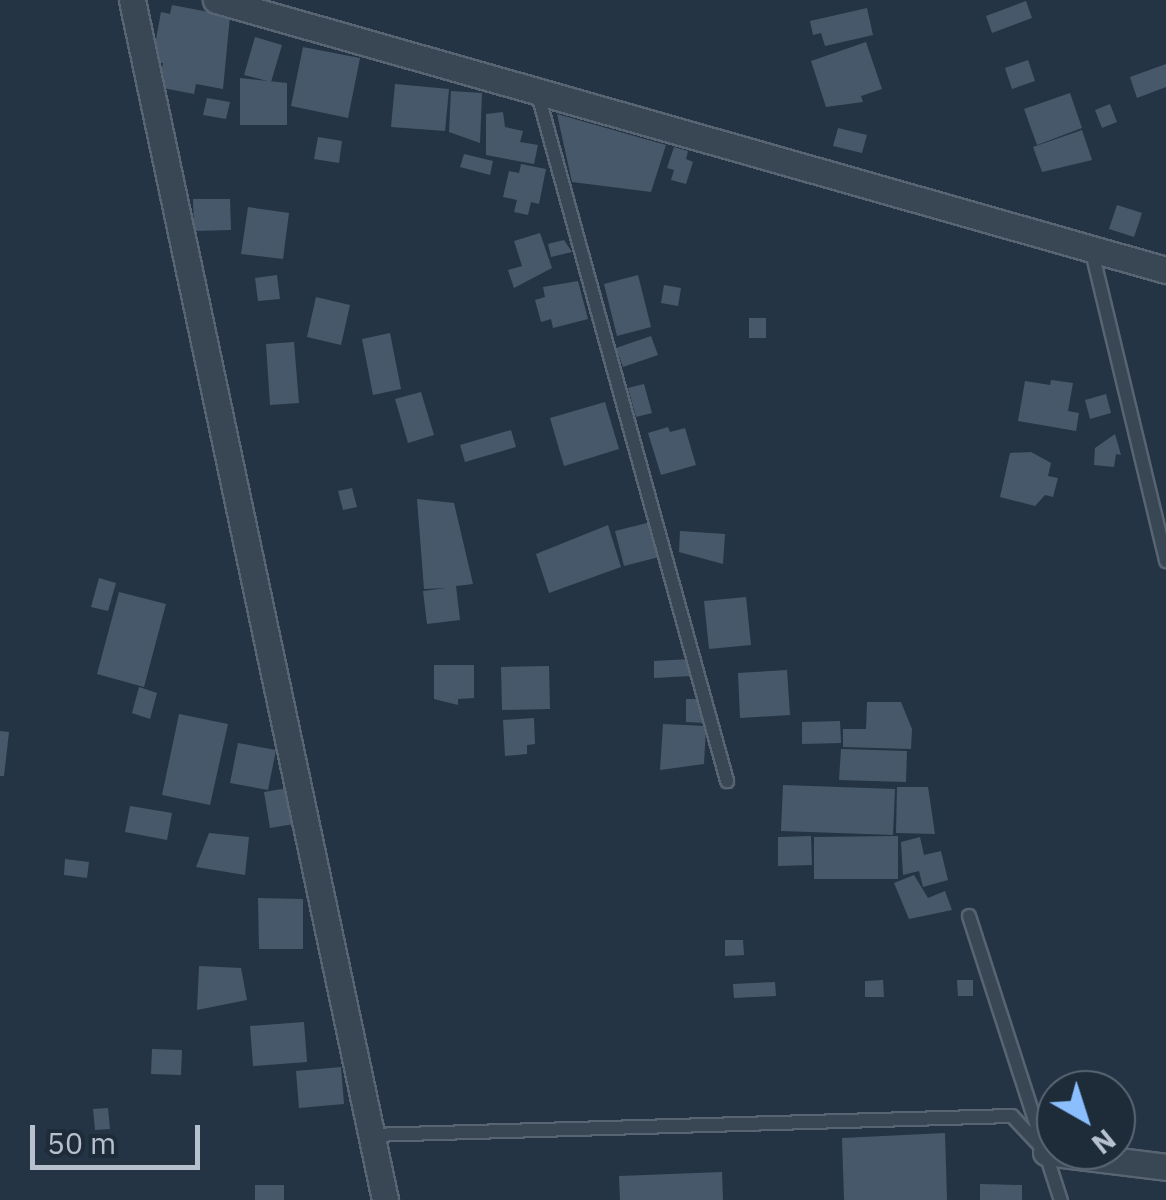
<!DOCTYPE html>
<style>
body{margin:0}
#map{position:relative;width:1166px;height:1200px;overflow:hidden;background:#243444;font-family:"IBM Plex Sans",sans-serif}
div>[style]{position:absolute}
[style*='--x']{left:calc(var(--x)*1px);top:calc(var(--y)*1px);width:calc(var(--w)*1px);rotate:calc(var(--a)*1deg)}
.building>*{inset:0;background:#48586b}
.roads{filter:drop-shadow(2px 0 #586471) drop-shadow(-2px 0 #586471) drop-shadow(0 2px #586471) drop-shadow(0 -2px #586471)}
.lane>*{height:12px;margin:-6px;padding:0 6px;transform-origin:6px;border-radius:6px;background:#394654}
.street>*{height:25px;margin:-12.5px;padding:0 12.5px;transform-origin:12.5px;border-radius:12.5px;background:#394654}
span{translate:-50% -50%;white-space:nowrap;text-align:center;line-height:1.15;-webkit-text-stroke:8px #1e2b39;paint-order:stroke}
.north{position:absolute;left:1036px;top:1070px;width:100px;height:100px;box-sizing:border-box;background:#1e2b39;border:2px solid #5b6774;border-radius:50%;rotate:141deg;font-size:28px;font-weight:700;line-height:40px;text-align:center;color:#b7c1cd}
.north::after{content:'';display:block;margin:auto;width:35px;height:45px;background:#8abeff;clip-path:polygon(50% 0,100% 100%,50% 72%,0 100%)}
.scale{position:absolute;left:30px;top:1125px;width:170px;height:45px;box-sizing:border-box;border:5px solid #b7c1cd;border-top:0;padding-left:12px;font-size:30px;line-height:35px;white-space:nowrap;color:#b7c1cd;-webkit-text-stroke:8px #1e2b39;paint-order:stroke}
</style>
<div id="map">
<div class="building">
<i style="clip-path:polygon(1026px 1px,1032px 18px,992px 33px,986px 16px)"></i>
<i style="clip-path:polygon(172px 5px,230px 16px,223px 89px,196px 84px,194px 94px,158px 87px,163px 63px,152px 61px,161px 12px,170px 14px)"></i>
<i style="clip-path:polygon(867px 8px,873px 35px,825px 46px,821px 33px,813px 35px,810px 21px)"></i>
<i style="clip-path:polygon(255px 37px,282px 45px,271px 82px,244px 75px)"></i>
<i style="clip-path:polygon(866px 42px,882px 89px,861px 96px,863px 102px,826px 107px,811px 61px)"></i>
<i style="clip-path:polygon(303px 47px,360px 58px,348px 118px,291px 106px)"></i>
<i style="clip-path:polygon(1028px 60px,1035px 81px,1012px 89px,1005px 68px)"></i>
<i style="clip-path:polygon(1166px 64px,1166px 87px,1137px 98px,1130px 77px)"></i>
<i style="clip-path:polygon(240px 78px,287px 83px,287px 125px,240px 125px)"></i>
<i style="clip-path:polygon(395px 84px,449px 89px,445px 131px,391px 127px)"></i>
<i style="clip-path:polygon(451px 91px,482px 93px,480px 143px,449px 132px)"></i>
<i style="clip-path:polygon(1070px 93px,1082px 128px,1037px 145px,1024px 109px)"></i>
<i style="clip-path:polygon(207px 98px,230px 102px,226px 119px,203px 115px)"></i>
<i style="clip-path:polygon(1110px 104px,1117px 122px,1102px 128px,1095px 110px)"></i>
<i style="clip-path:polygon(503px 112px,505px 127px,523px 131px,520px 142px,538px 145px,534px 164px,486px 155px,486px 114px)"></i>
<i style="clip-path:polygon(557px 114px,666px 145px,651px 192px,572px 182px)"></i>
<i style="clip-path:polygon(838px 128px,867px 135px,862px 153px,833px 146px)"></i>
<i style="clip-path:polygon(1082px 130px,1092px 160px,1042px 172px,1033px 147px)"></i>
<i style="clip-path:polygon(318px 137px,342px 141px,339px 163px,314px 159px)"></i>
<i style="clip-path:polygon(674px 147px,688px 151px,686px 159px,693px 162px,686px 184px,671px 180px,674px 170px,667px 168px)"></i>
<i style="clip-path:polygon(464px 154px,493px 161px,490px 175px,460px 167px)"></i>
<i style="clip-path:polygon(521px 164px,546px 169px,539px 204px,531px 202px,528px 215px,514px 212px,517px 200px,503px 197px,509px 171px,519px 173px)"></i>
<i style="clip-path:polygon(193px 199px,230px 199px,231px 230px,194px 231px)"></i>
<i style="clip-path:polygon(1117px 205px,1142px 213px,1134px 237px,1109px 229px)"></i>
<i style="clip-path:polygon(248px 207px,289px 213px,283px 259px,241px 254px)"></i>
<i style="clip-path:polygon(540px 233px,552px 268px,514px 288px,508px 270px,522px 266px,514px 241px)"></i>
<i style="clip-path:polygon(564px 240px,572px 252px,551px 257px,548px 244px)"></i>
<i style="clip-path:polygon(277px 275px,280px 299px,258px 301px,255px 278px)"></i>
<i style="clip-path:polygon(638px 275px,651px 327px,617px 336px,604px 284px)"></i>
<i style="clip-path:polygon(578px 281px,588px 319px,553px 328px,551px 319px,541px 322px,535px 300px,545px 297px,543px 287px)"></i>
<i style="clip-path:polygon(664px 285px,681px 288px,678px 306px,661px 303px)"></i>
<i style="clip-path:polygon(316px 297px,350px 305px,341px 345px,307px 337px)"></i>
<i style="clip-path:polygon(749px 318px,766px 318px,766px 338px,749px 338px)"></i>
<i style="clip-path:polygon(390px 333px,401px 389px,373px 395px,362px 339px)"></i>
<i style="clip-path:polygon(651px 336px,658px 355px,623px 367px,616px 348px)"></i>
<i style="clip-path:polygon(294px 342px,299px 403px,270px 405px,266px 344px)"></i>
<i style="clip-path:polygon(1051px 380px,1073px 383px,1068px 411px,1079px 413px,1076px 431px,1018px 421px,1025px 381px,1050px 385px)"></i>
<i style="clip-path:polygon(644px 384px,652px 413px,636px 417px,628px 388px)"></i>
<i style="clip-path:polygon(421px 392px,434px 435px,408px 443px,395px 399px)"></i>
<i style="clip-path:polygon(1106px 394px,1111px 413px,1090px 419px,1085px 400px)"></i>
<i style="clip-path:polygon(605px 402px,619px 449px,564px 466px,550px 418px)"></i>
<i style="clip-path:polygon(668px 427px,670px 432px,685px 428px,696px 465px,661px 475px,648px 433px)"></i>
<i style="clip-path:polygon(511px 430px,516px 447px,465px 462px,460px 445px)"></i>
<i style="clip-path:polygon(1115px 434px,1121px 455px,1116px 454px,1114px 467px,1094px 465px,1095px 448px)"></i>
<i style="clip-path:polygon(1031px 452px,1051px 463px,1048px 476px,1058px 478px,1053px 497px,1045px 495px,1035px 506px,1000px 497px,1010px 453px)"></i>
<i style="clip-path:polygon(352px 488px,357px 507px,343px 510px,338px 491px)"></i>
<i style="clip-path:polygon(417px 499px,454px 503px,473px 584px,456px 586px,460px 620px,427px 624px,423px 591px,447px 588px,424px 589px)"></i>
<i style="clip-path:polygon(651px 522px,659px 557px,624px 566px,615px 531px)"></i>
<i style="clip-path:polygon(608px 525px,621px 567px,549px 593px,536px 554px)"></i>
<i style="clip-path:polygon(680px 531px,725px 534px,723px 564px,679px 552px)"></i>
<i style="clip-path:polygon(99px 578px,116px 583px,108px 611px,91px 607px)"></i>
<i style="clip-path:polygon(119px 592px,166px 604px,144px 687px,97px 674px)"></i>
<i style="clip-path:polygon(746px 597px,751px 645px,709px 649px,704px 601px)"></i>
<i style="clip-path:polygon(690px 659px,691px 676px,654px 678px,654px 661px)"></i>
<i style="clip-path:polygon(434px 665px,474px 665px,474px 698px,458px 699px,458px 705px,434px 699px)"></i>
<i style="clip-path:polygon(549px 666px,550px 709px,502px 710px,501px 667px)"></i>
<i style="clip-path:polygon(787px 670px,790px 715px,740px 718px,738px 673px)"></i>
<i style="clip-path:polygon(139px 687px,157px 693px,150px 719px,132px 713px)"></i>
<i style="clip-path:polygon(686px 699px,701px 699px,706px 723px,686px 722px)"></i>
<i style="clip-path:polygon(867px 702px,901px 702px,912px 729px,911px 749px,843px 747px,843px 729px,866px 729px)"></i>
<i style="clip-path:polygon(179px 714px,228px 724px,210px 805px,162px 795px)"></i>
<i style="clip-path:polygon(534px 718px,535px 744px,527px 745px,527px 754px,505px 756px,503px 720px)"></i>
<i style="clip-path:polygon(840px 721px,841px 743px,802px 744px,802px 722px)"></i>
<i style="clip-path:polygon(663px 724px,706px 726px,704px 764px,660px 770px)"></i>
<i style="clip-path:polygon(0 731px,9px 732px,4px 776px,0 776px)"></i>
<i style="clip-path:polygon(238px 743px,276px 750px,268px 790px,230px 783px)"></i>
<i style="clip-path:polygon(841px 749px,907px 751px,906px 782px,839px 780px)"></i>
<i style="clip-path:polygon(783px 785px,895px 789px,893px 835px,781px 831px)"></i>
<i style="clip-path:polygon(897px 787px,928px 787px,935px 834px,896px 833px)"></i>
<i style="clip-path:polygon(288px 788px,294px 824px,270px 828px,264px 792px)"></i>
<i style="clip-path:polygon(130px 806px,172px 813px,167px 840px,125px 832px)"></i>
<i style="clip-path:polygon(209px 833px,249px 837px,245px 875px,196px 867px)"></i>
<i style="clip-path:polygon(811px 836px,812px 865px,778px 866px,778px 837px)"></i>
<i style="clip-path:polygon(898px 836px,898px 879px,814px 879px,814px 837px)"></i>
<i style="clip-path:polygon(920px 837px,924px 855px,941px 851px,948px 880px,923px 887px,919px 871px,903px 875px,901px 842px)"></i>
<i style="clip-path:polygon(65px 859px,89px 862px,87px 878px,64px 875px)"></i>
<i style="clip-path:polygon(914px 875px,928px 898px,945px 891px,952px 910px,909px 919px,894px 883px)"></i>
<i style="clip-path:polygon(258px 898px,303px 899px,303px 949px,259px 949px)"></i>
<i style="clip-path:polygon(725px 940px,743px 940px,744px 955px,725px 956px)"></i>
<i style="clip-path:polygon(199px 966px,241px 968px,247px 1000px,197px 1010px)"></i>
<i style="clip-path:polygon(883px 980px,884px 997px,865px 997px,865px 981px)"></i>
<i style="clip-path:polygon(957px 980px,973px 980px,973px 996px,958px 996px)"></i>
<i style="clip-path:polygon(775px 982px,776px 996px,734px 998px,733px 984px)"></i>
<i style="clip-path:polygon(304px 1022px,307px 1062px,253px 1066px,250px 1026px)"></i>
<i style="clip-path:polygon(152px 1049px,182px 1050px,181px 1075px,151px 1074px)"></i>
<i style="clip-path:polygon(341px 1067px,344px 1104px,299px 1108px,296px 1071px)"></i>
<i style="clip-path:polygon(108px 1108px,110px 1129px,95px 1130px,93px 1109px)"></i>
<i style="clip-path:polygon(945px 1133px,947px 1200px,844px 1200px,842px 1138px)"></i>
<i style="clip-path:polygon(722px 1172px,723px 1200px,620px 1200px,619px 1176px)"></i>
<i style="clip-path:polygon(980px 1184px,1022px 1185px,1022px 1200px,980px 1200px)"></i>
<i style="clip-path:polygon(255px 1185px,284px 1185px,284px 1200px,255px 1200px)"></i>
</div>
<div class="roads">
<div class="lane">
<i style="--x:537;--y:91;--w:716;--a:74.6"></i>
<i style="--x:1092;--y:252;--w:318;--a:76.5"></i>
<i style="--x:969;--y:916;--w:299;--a:72.1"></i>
<i style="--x:371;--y:1135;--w:641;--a:-1.7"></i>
<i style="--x:1012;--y:1116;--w:50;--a:46.6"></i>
</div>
<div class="street">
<i style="--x:132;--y:0;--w:1226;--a:78.09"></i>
<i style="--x:216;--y:0;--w:988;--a:15.87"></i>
<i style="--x:1046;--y:1152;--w:121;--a:7.1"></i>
</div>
</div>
<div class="north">N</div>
<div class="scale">50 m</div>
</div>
